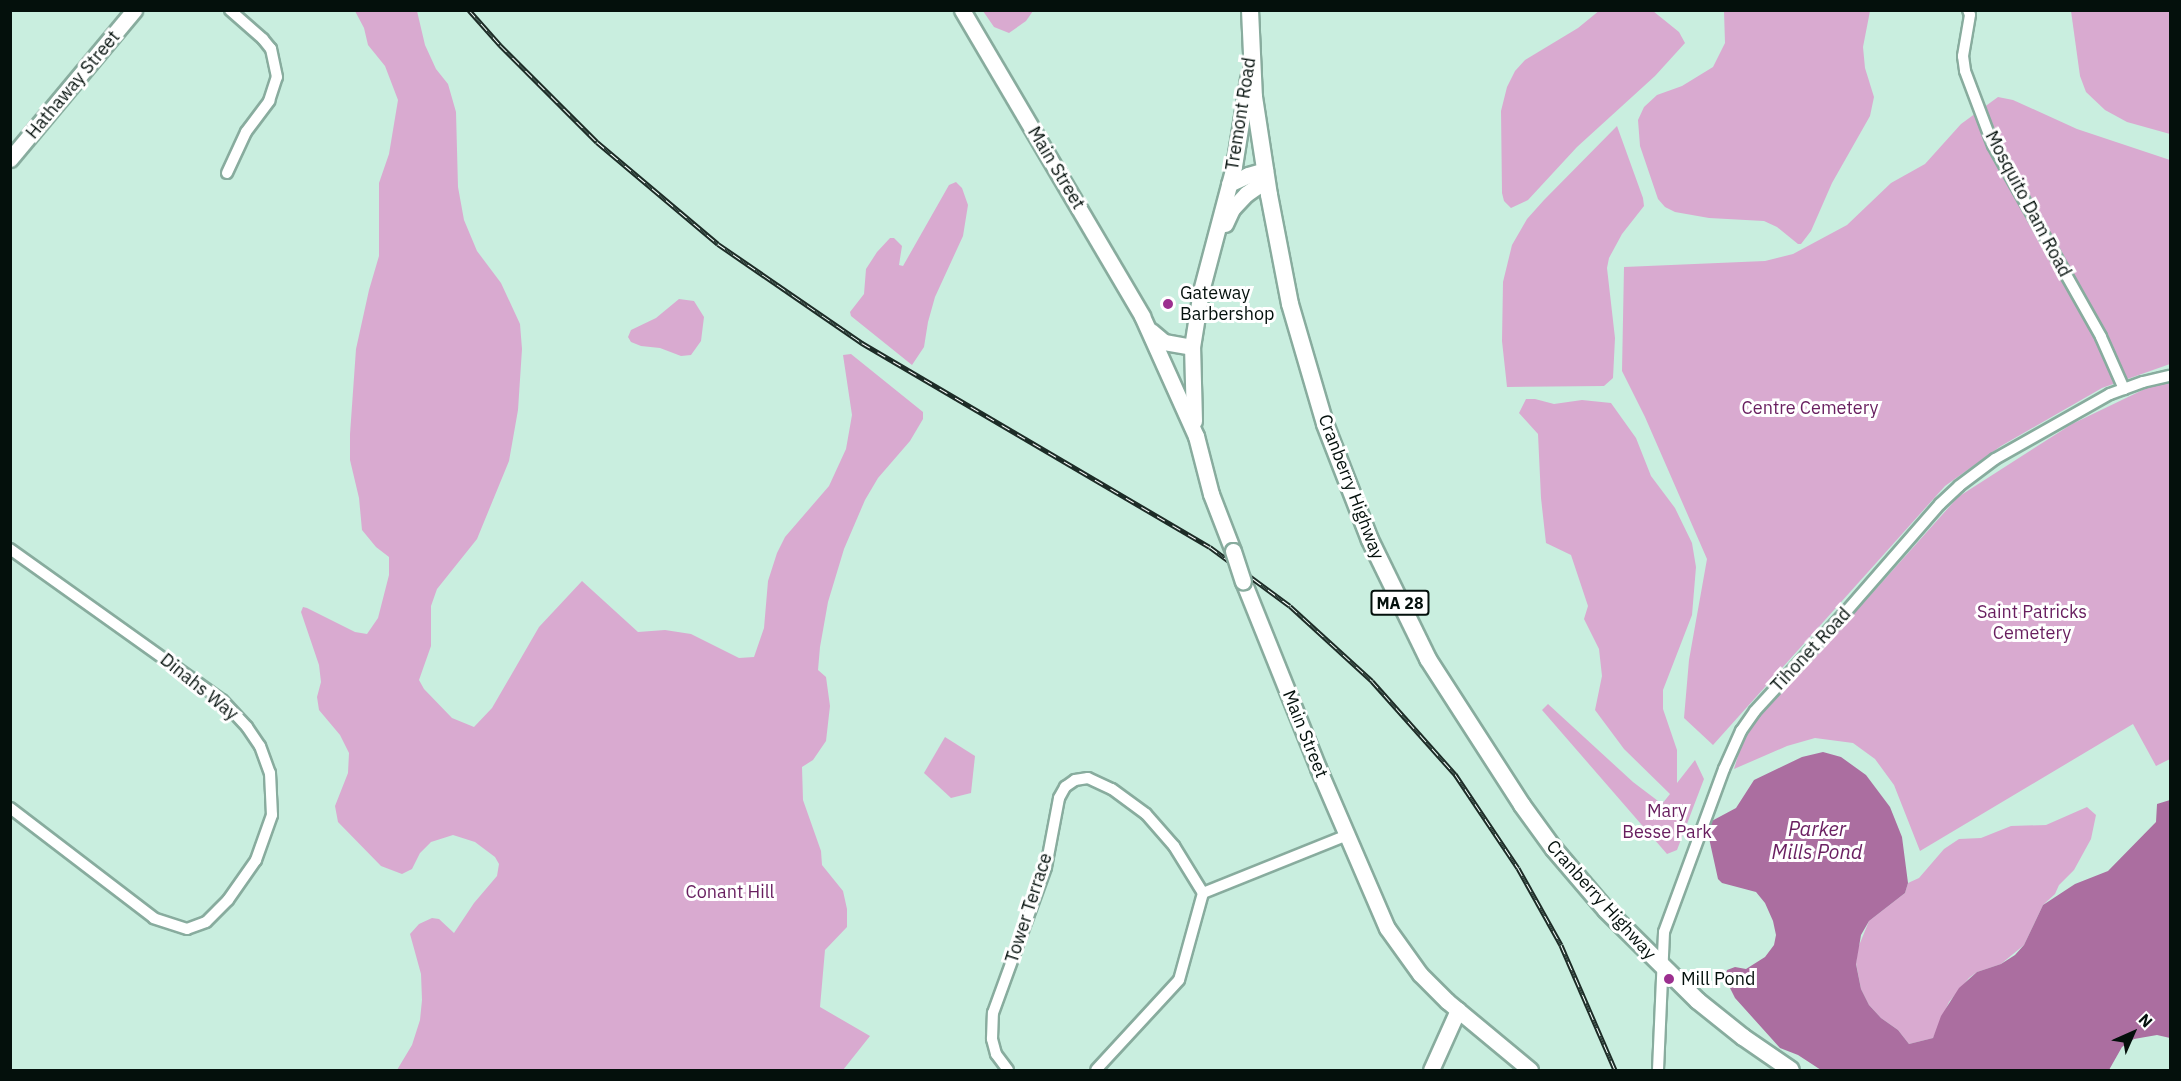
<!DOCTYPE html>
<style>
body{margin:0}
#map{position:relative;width:2181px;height:1081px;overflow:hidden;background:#c9eedf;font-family:"IBM Plex Sans",sans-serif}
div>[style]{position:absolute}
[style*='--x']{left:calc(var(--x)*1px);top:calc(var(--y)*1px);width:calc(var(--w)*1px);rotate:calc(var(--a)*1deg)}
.green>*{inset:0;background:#d9aad0}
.water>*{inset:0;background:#ab6ea0}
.roads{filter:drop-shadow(2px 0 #88ac9e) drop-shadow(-2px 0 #88ac9e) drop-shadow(0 2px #88ac9e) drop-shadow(0 -2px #88ac9e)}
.street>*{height:10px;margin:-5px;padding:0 5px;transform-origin:5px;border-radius:5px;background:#fff}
.secondary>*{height:15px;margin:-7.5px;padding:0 7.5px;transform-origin:7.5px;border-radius:7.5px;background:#fff}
.primary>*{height:16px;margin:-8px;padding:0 8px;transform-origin:8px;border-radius:8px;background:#fff}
.rail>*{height:5px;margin-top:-2.5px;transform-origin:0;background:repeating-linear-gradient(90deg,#fff 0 9px,#1d2c27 0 18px);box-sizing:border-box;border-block:2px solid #1d2c27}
.bridges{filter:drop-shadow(2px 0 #88ac9e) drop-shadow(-2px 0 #88ac9e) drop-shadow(0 2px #88ac9e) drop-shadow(0 -2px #88ac9e)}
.secondary-bridge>*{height:15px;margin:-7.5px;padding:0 7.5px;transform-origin:7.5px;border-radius:7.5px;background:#fff}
.dots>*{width:16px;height:16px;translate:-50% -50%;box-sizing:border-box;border:3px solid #fff;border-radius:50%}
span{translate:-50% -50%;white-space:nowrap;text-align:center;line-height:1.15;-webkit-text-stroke:6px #fff;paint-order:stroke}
.shield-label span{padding:2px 4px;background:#fff;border:2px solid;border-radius:4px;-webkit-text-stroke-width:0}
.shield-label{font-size:16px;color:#04100c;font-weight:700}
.street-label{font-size:18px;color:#04100c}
.poi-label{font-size:18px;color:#04100c}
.left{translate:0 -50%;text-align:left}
.park-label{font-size:18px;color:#681e5f}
.water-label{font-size:20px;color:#6b2162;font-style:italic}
.frame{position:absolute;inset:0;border:12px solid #04100c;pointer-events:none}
.north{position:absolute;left:2103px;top:1003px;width:60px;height:60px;-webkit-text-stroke:4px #fff;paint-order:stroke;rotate:45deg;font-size:16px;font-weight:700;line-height:24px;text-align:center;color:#04100c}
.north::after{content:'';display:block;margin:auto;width:21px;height:27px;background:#04100c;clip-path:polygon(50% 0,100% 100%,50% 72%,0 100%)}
</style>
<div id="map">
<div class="green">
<i style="clip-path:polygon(1600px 10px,1653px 11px,1679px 32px,1685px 43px,1655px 76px,1577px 147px,1528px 200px,1511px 208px,1504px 201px,1502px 193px,1501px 111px,1507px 87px,1515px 71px,1525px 60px,1578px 28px)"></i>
<i style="clip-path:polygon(355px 11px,417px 11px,425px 45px,436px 69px,448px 84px,456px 112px,458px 187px,464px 220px,477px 251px,501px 283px,520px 324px,522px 349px,518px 410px,509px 461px,477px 539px,437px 589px,431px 606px,431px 646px,419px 680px,424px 689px,452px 718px,474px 727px,492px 708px,539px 627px,582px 581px,638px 632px,665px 630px,691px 634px,739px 658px,754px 657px,764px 628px,768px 581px,777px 553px,785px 537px,829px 486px,846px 449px,852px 415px,843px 355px,851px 354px,923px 412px,923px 419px,910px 441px,878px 478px,865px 500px,844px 549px,828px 602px,820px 647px,818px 670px,826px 677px,830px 706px,826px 741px,813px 760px,802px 767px,803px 800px,821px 851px,822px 865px,843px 891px,847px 909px,847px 927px,825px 950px,820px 1007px,870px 1036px,843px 1070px,397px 1070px,412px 1045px,420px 1020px,422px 1000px,421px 974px,410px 934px,419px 924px,432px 918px,439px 919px,454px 933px,474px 903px,497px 876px,499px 864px,495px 857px,475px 842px,453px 835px,431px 842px,420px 853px,412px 869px,402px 874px,381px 866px,338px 822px,335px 806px,348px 773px,349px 753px,340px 735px,319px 710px,317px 697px,321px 682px,319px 665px,301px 612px,303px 607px,307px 608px,355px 632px,367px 634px,378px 618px,389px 575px,389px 557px,376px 547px,362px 530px,359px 498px,350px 460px,350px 434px,356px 349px,369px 290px,379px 256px,379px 183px,389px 154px,398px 100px,385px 66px,368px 45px,364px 28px)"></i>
<i style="clip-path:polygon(983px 11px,1033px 11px,1026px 21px,1009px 33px,994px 27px)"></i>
<i style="clip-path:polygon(1724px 11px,1870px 11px,1863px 47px,1865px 68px,1874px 97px,1870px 116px,1832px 183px,1811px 231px,1801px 244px,1798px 244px,1777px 227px,1764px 221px,1709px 218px,1675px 212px,1665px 207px,1658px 199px,1640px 146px,1638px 120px,1644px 107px,1657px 95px,1682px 86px,1713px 67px,1725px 43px)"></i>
<i style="clip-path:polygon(2071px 11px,2170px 11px,2170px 134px,2127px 122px,2105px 110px,2086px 92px,2080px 76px)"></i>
<i style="clip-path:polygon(1998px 97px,2013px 100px,2077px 129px,2170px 160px,2170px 364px,2102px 388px,2001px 446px,1945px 486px,1713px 745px,1684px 718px,1689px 660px,1707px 559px,1645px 417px,1622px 371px,1624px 267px,1765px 261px,1793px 254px,1847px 225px,1891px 183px,1925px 164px,1961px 124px)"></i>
<i style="clip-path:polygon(1617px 126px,1643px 198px,1644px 206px,1622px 234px,1609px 258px,1607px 268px,1615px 338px,1613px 378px,1604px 386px,1507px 387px,1502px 341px,1503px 282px,1512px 245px,1527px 219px,1544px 200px)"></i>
<i style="clip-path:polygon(956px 182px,962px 188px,968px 205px,963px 236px,935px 297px,928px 322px,924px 347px,912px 365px,851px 316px,850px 312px,864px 294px,866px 269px,877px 252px,890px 238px,894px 238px,902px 246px,899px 265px,903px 266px,949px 185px)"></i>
<i style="clip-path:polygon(679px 299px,694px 301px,704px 317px,701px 341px,691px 355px,681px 356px,660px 348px,641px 346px,631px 342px,628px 337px,631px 330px,656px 318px)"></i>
<i style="clip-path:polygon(2170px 383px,2170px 759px,2156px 766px,2133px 724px,1920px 851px,1894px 785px,1875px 759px,1853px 743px,1815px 738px,1787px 746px,1734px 769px,1741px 746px,1759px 715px,1818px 654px,1958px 497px,2072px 424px,2153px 385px)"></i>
<i style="clip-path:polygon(1526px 399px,1535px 399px,1554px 404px,1582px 400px,1611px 403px,1636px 438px,1651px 476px,1675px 508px,1692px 543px,1696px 567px,1692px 615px,1663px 690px,1663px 709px,1677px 750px,1677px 783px,1695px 760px,1704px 779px,1677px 850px,1667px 854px,1542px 710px,1548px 704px,1633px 782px,1662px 804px,1670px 794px,1624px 749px,1595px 710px,1602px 676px,1599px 649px,1584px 619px,1588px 606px,1571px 555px,1546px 543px,1541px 498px,1538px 434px,1519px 413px)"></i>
<i style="clip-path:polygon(945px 737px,975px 756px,971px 793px,951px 798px,924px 773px)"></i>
<i style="clip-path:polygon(2087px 807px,2096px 815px,2091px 839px,2074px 870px,2059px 885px,2055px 894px,2043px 905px,2024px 945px,2001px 964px,1977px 972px,1969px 978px,1949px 1002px,1933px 1038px,1909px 1044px,1898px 1030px,1881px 1018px,1869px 1005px,1861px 989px,1856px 963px,1858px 948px,1869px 921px,1905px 893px,1908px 883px,1919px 878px,1944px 849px,1959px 839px,1981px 838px,2011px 826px,2046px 825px)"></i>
</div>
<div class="water">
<i style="clip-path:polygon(1823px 752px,1841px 757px,1866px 775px,1890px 807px,1902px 837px,1908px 883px,1905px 893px,1869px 921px,1861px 935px,1856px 964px,1861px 989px,1869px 1005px,1881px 1018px,1898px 1030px,1909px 1044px,1933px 1038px,1941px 1016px,1959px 988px,1977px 972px,2001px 964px,2015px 955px,2024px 945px,2043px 905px,2075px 884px,2108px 871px,2156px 822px,2157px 804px,2170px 800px,2170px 1038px,2157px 1035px,2134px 1039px,2122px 1047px,2109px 1070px,1821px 1070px,1798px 1055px,1780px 1048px,1735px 998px,1725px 978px,1727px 970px,1735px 967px,1746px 969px,1765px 957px,1774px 945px,1776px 935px,1773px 921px,1765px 903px,1756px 892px,1722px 883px,1718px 879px,1707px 829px,1708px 823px,1736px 808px,1754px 780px,1802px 757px)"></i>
</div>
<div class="roads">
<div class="street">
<i style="--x:1968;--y:10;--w:5;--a:68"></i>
<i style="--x:1970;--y:15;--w:42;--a:99.7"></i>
<i style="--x:1963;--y:56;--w:15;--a:82"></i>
<i style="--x:1965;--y:71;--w:79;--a:69.3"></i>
<i style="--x:1993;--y:145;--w:220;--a:60.6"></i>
<i style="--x:2101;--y:337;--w:57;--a:66.1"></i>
<i style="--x:227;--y:173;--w:45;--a:-65.1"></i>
<i style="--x:246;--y:132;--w:39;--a:-53"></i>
<i style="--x:269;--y:101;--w:25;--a:-72"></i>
<i style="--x:277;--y:77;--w:29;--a:-102"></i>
<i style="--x:271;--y:49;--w:13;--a:-129"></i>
<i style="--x:263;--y:39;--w:44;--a:-138.7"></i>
<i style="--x:10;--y:549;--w:260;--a:35.5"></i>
<i style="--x:222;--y:700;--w:37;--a:47"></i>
<i style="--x:247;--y:727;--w:23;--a:56"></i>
<i style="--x:260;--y:746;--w:29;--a:70"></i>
<i style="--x:270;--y:773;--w:42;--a:87.3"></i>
<i style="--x:272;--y:815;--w:48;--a:109.6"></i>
<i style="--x:256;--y:860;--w:49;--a:125"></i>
<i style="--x:228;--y:900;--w:31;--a:135"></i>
<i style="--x:206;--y:922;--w:20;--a:160"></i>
<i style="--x:187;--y:929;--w:35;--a:-162"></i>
<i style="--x:154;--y:918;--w:181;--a:-142.6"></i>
<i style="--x:1203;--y:893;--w:155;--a:-21.9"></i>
<i style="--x:1008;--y:1070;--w:20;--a:-127"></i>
<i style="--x:996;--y:1054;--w:16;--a:-105"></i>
<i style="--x:992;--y:1039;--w:26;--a:-88"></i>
<i style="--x:993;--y:1013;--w:155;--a:-70"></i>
<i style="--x:1046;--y:867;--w:70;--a:-79.3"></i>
<i style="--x:1059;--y:798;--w:13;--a:-61"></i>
<i style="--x:1065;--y:787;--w:12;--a:-35"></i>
<i style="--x:1075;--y:780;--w:13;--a:-9"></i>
<i style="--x:1088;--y:778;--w:26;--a:25"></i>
<i style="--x:1112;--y:789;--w:42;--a:36.3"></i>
<i style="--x:1146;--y:814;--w:43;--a:48.8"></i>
<i style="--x:1174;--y:846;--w:55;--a:58.3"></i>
<i style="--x:1203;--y:893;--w:90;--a:105.4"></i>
<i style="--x:1179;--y:980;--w:122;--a:132.7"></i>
<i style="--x:1658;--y:1070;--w:138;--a:-87.5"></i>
<i style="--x:1664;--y:932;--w:174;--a:-69.8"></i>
<i style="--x:1724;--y:769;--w:42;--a:-65.9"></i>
<i style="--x:1741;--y:731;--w:24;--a:-55"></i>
<i style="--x:1755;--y:711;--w:132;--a:-47.5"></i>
<i style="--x:1844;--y:614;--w:146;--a:-48.9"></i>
<i style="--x:1940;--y:504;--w:26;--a:-43"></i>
<i style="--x:1959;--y:486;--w:45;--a:-36.9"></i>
<i style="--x:1995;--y:459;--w:132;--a:-29.5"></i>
<i style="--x:2110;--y:394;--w:35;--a:-20"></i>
<i style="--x:2143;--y:382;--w:28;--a:-13"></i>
</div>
<div class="secondary">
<i style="--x:962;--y:10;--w:355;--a:59.5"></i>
<i style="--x:1142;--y:316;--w:132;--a:65.8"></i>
<i style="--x:1196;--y:436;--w:60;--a:75.5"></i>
<i style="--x:1211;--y:494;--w:61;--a:68.9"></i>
<i style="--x:10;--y:159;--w:194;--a:-50.2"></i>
<i style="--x:1229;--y:184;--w:21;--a:-25"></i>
<i style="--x:1248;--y:175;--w:18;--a:-16"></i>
<i style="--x:1225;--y:224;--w:17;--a:-65"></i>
<i style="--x:1232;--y:209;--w:21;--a:-47"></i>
<i style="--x:1246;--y:194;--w:24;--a:-35"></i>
<i style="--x:1151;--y:331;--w:17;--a:40"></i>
<i style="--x:1164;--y:342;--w:28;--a:10"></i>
<i style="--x:1194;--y:421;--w:74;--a:-91.5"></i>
<i style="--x:1192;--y:347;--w:57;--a:-80.9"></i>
<i style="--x:1201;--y:291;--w:129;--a:-75.2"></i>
<i style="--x:1234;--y:166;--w:88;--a:-80.9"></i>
<i style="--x:1243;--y:581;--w:201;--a:68.1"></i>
<i style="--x:1318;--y:768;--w:174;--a:66.7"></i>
<i style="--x:1387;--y:928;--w:57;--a:54.3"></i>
<i style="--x:1420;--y:974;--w:38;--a:45"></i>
<i style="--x:1447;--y:1001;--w:108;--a:39.7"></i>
<i style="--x:1431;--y:1070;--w:66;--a:-65.8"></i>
</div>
<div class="primary">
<i style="--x:1250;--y:10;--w:87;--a:87.4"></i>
<i style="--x:1254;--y:97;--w:99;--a:81.3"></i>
<i style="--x:1269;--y:195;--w:111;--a:79.1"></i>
<i style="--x:1290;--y:304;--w:125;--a:73.7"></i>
<i style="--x:1325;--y:424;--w:124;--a:68.8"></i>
<i style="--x:1370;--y:540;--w:132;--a:64"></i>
<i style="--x:1428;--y:659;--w:174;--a:57.2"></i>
<i style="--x:1522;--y:805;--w:54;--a:54"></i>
<i style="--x:1554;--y:849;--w:80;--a:49.6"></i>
<i style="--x:1606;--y:910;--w:129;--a:44.7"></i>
<i style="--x:1698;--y:1001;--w:58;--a:38.7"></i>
<i style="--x:1743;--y:1037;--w:58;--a:34.5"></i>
</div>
</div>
<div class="rail">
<i style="--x:469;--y:10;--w:47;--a:48.5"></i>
<i style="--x:500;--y:45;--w:137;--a:45"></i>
<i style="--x:597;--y:142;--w:158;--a:40.1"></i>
<i style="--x:718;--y:244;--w:175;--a:34.5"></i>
<i style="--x:862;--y:343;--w:403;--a:30.4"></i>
<i style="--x:1210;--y:547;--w:99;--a:36.4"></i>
<i style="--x:1290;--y:606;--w:111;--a:42.4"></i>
<i style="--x:1372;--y:681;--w:125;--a:48.3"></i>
<i style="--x:1455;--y:774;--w:113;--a:56.2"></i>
<i style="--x:1518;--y:868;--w:88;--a:60.8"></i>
<i style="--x:1561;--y:945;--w:136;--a:66.6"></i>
</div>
<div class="bridges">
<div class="secondary-bridge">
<i style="--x:1233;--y:551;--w:32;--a:72"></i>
</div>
</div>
<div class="dots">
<i style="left:1168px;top:304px;background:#9c2f8f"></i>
<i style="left:1669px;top:979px;background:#9c2f8f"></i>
</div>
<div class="shield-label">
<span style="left:1400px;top:603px">MA 28</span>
</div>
<div class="street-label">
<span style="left:73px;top:85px;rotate:-50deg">Hathaway Street</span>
<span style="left:1241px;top:114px;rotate:-81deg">Tremont Road</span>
<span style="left:1056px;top:168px;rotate:59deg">Main Street</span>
<span style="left:2028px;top:204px;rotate:62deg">Mosquito Dam Road</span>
<span style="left:1351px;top:487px;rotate:69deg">Cranberry Highway</span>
<span style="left:1811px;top:650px;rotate:-47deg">Tihonet Road</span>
<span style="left:199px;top:687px;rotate:39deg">Dinahs Way</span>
<span style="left:1305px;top:734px;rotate:68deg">Main Street</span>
<span style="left:1601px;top:900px;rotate:48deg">Cranberry Highway</span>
<span style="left:1029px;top:908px;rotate:-72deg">Tower Terrace</span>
</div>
<div class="poi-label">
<span class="left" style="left:1180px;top:304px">Gateway<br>Barbershop</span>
<span class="left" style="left:1681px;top:979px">Mill Pond</span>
</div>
<div class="park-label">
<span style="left:1810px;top:408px">Centre Cemetery</span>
<span style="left:2032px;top:623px">Saint Patricks<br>Cemetery</span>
<span style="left:1667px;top:822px">Mary<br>Besse Park</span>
<span style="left:730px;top:892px">Conant Hill</span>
</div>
<div class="water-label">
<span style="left:1817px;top:840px">Parker<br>Mills Pond</span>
</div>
<div class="frame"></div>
<div class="north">N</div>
</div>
